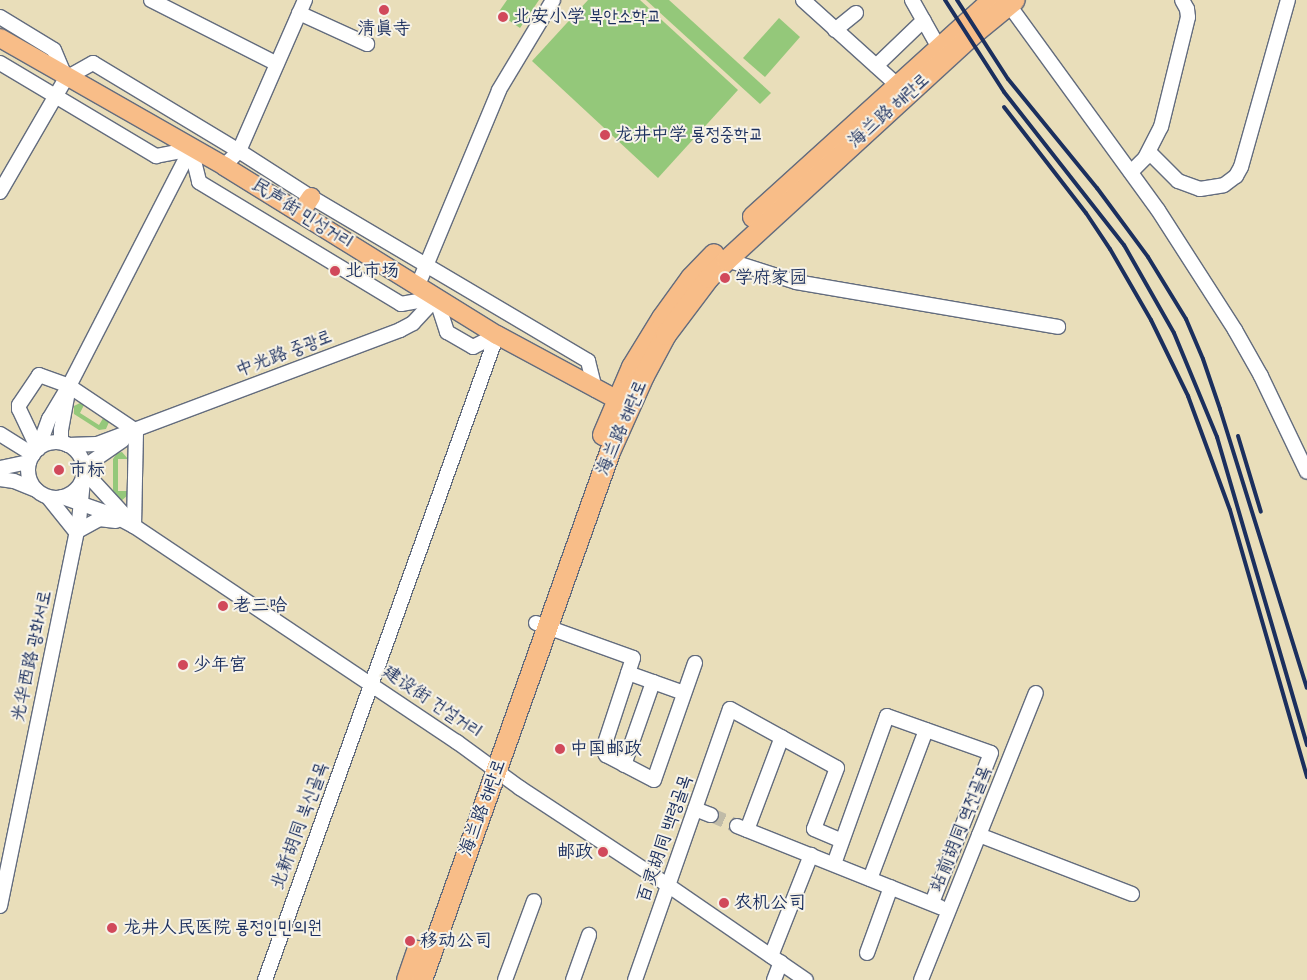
<!DOCTYPE html>
<meta charset="utf-8">
<style>
body{margin:0}
#map{position:relative;width:1307px;height:980px;overflow:hidden;background:#e9deba;font-family:Pangolin,"LXGW WenKai TC","Poor Story",sans-serif}
div>[style]{position:absolute}
[style*='--x']{left:calc(var(--x)*1px);top:calc(var(--y)*1px);width:calc(var(--w)*1px);rotate:calc(var(--a)*1deg)}
.green>*{inset:0;background:#94c87a}
.minor-tunnel>*{height:14px;margin-top:-7px;transform-origin:0;background:repeating-linear-gradient(90deg,#c0bba8 0 14px,transparent 0 21px)}
.roads{filter:drop-shadow(1px 0 #636c7e) drop-shadow(-1px 0 #636c7e) drop-shadow(0 1px #636c7e) drop-shadow(0 -1px #636c7e)}
.minor>*{height:14px;margin:-7px;padding:0 7px;transform-origin:7px;border-radius:7px;background:#fff}
.minor>.ring{margin:-7px;padding:0;box-sizing:content-box;background:none;border:14px solid #fff;border-radius:50%}
.major>*{height:18px;margin:-9px;padding:0 9px;transform-origin:9px;border-radius:9px;background:#f8bd88}
.highway>*{height:20px;margin:-10px;padding:0 10px;transform-origin:10px;border-radius:10px;background:#f8bd88}
.rail>*{height:4px;margin:-2px;padding:0 2px;transform-origin:2px;border-radius:2px;background:#1b2f5e}
.dots>*{width:14px;height:14px;translate:-50% -50%;box-sizing:border-box;border:2px solid #f7f3e8;border-radius:50%}
span{translate:-50% -50%;white-space:nowrap;text-align:center;line-height:1.15;-webkit-text-stroke:4px #f7f3e8;paint-order:stroke}
.poi-label{font-size:18px;color:#1b2f5e}
.left{translate:0 -50%;text-align:left}
.right{translate:-100% -50%;text-align:right}
.street-label{font-size:18px;color:#1b2f5e}
</style>
<div id="map">
<div class="green">
<i style="clip-path:polygon(507px 0,539px 0,520px 28px,498px 13px)"></i>
<i style="clip-path:polygon(588px 0,640px 0,738px 90px,658px 178px,532px 61px)"></i>
<i style="clip-path:polygon(646px 0,669px 0,771px 93px,760px 104px)"></i>
<i style="clip-path:polygon(779px 18px,800px 37px,765px 77px,743px 58px)"></i>
<i style="clip-path:polygon(82px 402px,85px 403px,80px 413px,99px 425px,105px 415px,109px 422px,106px 429px,99px 430px,74px 414px,74px 406px)"></i>
<i style="clip-path:polygon(122px 452px,128px 459px,118px 459px,118px 491px,128px 491px,128px 495px,121px 501px,113px 495px,113px 459px,117px 453px)"></i>
</div>
<div class="minor-tunnel">
<i style="--x:711;--y:815;--w:28;--a:23"></i>
</div>
<div class="roads">
<div class="minor">
<i style="--x:151;--y:0;--w:141;--a:26.9"></i>
<i style="--x:803;--y:0;--w:125;--a:42.1"></i>
<i style="--x:912;--y:0;--w:55;--a:60.6"></i>
<i style="--x:1009;--y:5;--w:253;--a:54"></i>
<i style="--x:1158;--y:210;--w:143;--a:57.3"></i>
<i style="--x:1235;--y:330;--w:53;--a:60.5"></i>
<i style="--x:1261;--y:376;--w:106;--a:64.4"></i>
<i style="--x:299;--y:13;--w:75;--a:24.5"></i>
<i style="--x:0;--y:17;--w:63;--a:31.4"></i>
<i style="--x:54;--y:50;--w:30;--a:67"></i>
<i style="--x:835;--y:30;--w:27;--a:-39"></i>
<i style="--x:0;--y:63;--w:182;--a:30.8"></i>
<i style="--x:156;--y:156;--w:36;--a:-11"></i>
<i style="--x:876;--y:66;--w:66;--a:-43.8"></i>
<i style="--x:66;--y:78;--w:31;--a:-29"></i>
<i style="--x:93;--y:63;--w:170;--a:31.1"></i>
<i style="--x:239;--y:151;--w:85;--a:32.6"></i>
<i style="--x:311;--y:197;--w:322;--a:30.6"></i>
<i style="--x:588;--y:361;--w:30;--a:76"></i>
<i style="--x:191;--y:149;--w:34;--a:76"></i>
<i style="--x:199;--y:182;--w:236;--a:31.1"></i>
<i style="--x:401;--y:304;--w:36;--a:-10"></i>
<i style="--x:1149;--y:152;--w:41;--a:45"></i>
<i style="--x:1178;--y:181;--w:23;--a:20"></i>
<i style="--x:1200;--y:189;--w:24;--a:-9"></i>
<i style="--x:1224;--y:185;--w:15;--a:-37"></i>
<i style="--x:1236;--y:176;--w:10;--a:-61"></i>
<i style="--x:1241;--y:167;--w:173;--a:-74.3"></i>
<i style="--x:224;--y:166;--w:21;--a:-45"></i>
<i style="--x:239;--y:151;--w:165;--a:-66.4"></i>
<i style="--x:1131;--y:172;--w:20;--a:-45"></i>
<i style="--x:1145;--y:158;--w:35;--a:-63"></i>
<i style="--x:1161;--y:127;--w:113;--a:-76.2"></i>
<i style="--x:1188;--y:17;--w:8;--a:-97"></i>
<i style="--x:1187;--y:9;--w:10;--a:-119"></i>
<i style="--x:0;--y:192;--w:132;--a:-59.9"></i>
<i style="--x:727;--y:260;--w:72;--a:17.7"></i>
<i style="--x:796;--y:282;--w:266;--a:9.7"></i>
<i style="--x:418;--y:285;--w:211;--a:-67.4"></i>
<i style="--x:499;--y:90;--w:105;--a:-59"></i>
<i style="--x:436;--y:298;--w:36;--a:72"></i>
<i style="--x:447;--y:332;--w:30;--a:30"></i>
<i style="--x:473;--y:347;--w:27;--a:-27"></i>
<i style="--x:69;--y:386;--w:267;--a:-62.8"></i>
<i style="--x:0;--y:434;--w:39;--a:32"></i>
<i class="ring" style="left:28px;top:442px;width:42px;height:42px"></i>
<i style="--x:38;--y:449;--w:32;--a:-70"></i>
<i style="--x:49;--y:419;--w:39;--a:-59"></i>
<i style="--x:69;--y:386;--w:45;--a:100.3"></i>
<i style="--x:61;--y:430;--w:12;--a:90"></i>
<i style="--x:61;--y:442;--w:8;--a:23"></i>
<i style="--x:68;--y:445;--w:29;--a:-2"></i>
<i style="--x:97;--y:444;--w:324;--a:-20.6"></i>
<i style="--x:400;--y:330;--w:15;--a:-28"></i>
<i style="--x:413;--y:323;--w:34;--a:-47"></i>
<i style="--x:38;--y:449;--w:44;--a:-115.4"></i>
<i style="--x:19;--y:409;--w:4;--a:-90"></i>
<i style="--x:19;--y:405;--w:36;--a:-56"></i>
<i style="--x:39;--y:375;--w:32;--a:20"></i>
<i style="--x:69;--y:386;--w:81;--a:33.9"></i>
<i style="--x:84;--y:467;--w:47;--a:-34.7"></i>
<i style="--x:0;--y:468;--w:30;--a:-12"></i>
<i style="--x:84;--y:471;--w:67;--a:47.4"></i>
<i style="--x:0;--y:479;--w:14;--a:8"></i>
<i style="--x:14;--y:481;--w:24;--a:22"></i>
<i style="--x:48;--y:497;--w:45;--a:51.3"></i>
<i style="--x:76;--y:532;--w:26;--a:-29"></i>
<i style="--x:99;--y:519;--w:17;--a:7"></i>
<i style="--x:62;--y:497;--w:54;--a:19.4"></i>
<i style="--x:113;--y:515;--w:24;--a:28"></i>
<i style="--x:134;--y:526;--w:389;--a:33.8"></i>
<i style="--x:457;--y:742;--w:78;--a:36.1"></i>
<i style="--x:520;--y:788;--w:178;--a:33.3"></i>
<i style="--x:669;--y:886;--w:166;--a:34.5"></i>
<i style="--x:134;--y:526;--w:95;--a:-88.8"></i>
<i style="--x:536;--y:623;--w:103;--a:19.8"></i>
<i style="--x:633;--y:658;--w:96;--a:108.2"></i>
<i style="--x:603;--y:749;--w:7;--a:63"></i>
<i style="--x:606;--y:755;--w:54;--a:27.5"></i>
<i style="--x:654;--y:780;--w:124;--a:-70.7"></i>
<i style="--x:628;--y:673;--w:59;--a:19.7"></i>
<i style="--x:624;--y:765;--w:88;--a:-70.7"></i>
<i style="--x:695;--y:809;--w:17;--a:21"></i>
<i style="--x:737;--y:826;--w:219;--a:21.8"></i>
<i style="--x:747;--y:830;--w:99;--a:-69.4"></i>
<i style="--x:979;--y:835;--w:164;--a:21.1"></i>
<i style="--x:834;--y:864;--w:157;--a:-70.3"></i>
<i style="--x:887;--y:716;--w:110;--a:19.6"></i>
<i style="--x:991;--y:753;--w:161;--a:111.5"></i>
<i style="--x:870;--y:879;--w:159;--a:-69.4"></i>
<i style="--x:0;--y:906;--w:393;--a:-78.4"></i>
<i style="--x:79;--y:521;--w:50;--a:-84.3"></i>
<i style="--x:867;--y:953;--w:70;--a:-70"></i>
<i style="--x:771;--y:956;--w:109;--a:-68.4"></i>
<i style="--x:265;--y:980;--w:685;--a:-70.22"></i>
<i style="--x:505;--y:980;--w:84;--a:-69.8"></i>
<i style="--x:573;--y:980;--w:48;--a:-70.4"></i>
<i style="--x:635;--y:980;--w:287;--a:-70.7"></i>
<i style="--x:730;--y:709;--w:122;--a:28.9"></i>
<i style="--x:837;--y:768;--w:65;--a:110.7"></i>
<i style="--x:814;--y:829;--w:30;--a:23"></i>
<i style="--x:774;--y:980;--w:19;--a:-69"></i>
<i style="--x:921;--y:980;--w:309;--a:-68.2"></i>
</div>
<div class="major">
<i style="--x:0;--y:38;--w:258;--a:29.7"></i>
<i style="--x:224;--y:166;--w:321;--a:31.8"></i>
<i style="--x:497;--y:335;--w:150;--a:28.3"></i>
<i style="--x:301;--y:212;--w:18;--a:-56"></i>
</div>
<div class="highway">
<i style="--x:753;--y:217;--w:323;--a:-42.2"></i>
<i style="--x:603;--y:435;--w:74;--a:-66.9"></i>
<i style="--x:632;--y:367;--w:57;--a:-58.5"></i>
<i style="--x:662;--y:318;--w:49;--a:-54.1"></i>
<i style="--x:691;--y:278;--w:33;--a:-46"></i>
<i style="--x:407;--y:980;--w:31;--a:-71"></i>
<i style="--x:422;--y:980;--w:560;--a:-70.4"></i>
<i style="--x:610;--y:452;--w:83;--a:-65.9"></i>
<i style="--x:644;--y:376;--w:47;--a:-61.8"></i>
<i style="--x:666;--y:335;--w:71;--a:-53"></i>
<i style="--x:709;--y:278;--w:25;--a:-45"></i>
<i style="--x:727;--y:260;--w:338;--a:-42.5"></i>
<i style="--x:976;--y:32;--w:50;--a:-39.4"></i>
</div>
</div>
<div class="rail">
<i style="--x:945;--y:0;--w:109;--a:57.3"></i>
<i style="--x:1004;--y:92;--w:194;--a:51.9"></i>
<i style="--x:1124;--y:245;--w:101;--a:60.4"></i>
<i style="--x:1174;--y:333;--w:113;--a:67.5"></i>
<i style="--x:1217;--y:437;--w:321;--a:73.7"></i>
<i style="--x:957;--y:0;--w:94;--a:57.2"></i>
<i style="--x:1008;--y:79;--w:141;--a:50.8"></i>
<i style="--x:1097;--y:188;--w:86;--a:53.5"></i>
<i style="--x:1148;--y:257;--w:73;--a:58.5"></i>
<i style="--x:1186;--y:319;--w:43;--a:67"></i>
<i style="--x:1203;--y:359;--w:53;--a:71.2"></i>
<i style="--x:1220;--y:409;--w:292;--a:72.7"></i>
<i style="--x:1004;--y:107;--w:134;--a:52.3"></i>
<i style="--x:1086;--y:213;--w:43;--a:56.3"></i>
<i style="--x:1110;--y:249;--w:82;--a:60"></i>
<i style="--x:1151;--y:320;--w:85;--a:64"></i>
<i style="--x:1188;--y:396;--w:121;--a:69.8"></i>
<i style="--x:1230;--y:510;--w:278;--a:73.9"></i>
<i style="--x:1238;--y:436;--w:79;--a:73.2"></i>
</div>
<div class="dots">
<i style="left:384px;top:10px;background:#d1495b"></i>
<i style="left:503px;top:17px;background:#d1495b"></i>
<i style="left:605px;top:135px;background:#d1495b"></i>
<i style="left:335px;top:271px;background:#d1495b"></i>
<i style="left:725px;top:278px;background:#d1495b"></i>
<i style="left:59px;top:470px;background:#d1495b"></i>
<i style="left:223px;top:606px;background:#d1495b"></i>
<i style="left:183px;top:665px;background:#d1495b"></i>
<i style="left:560px;top:749px;background:#d1495b"></i>
<i style="left:603px;top:852px;background:#d1495b"></i>
<i style="left:724px;top:903px;background:#d1495b"></i>
<i style="left:112px;top:928px;background:#d1495b"></i>
<i style="left:410px;top:941px;background:#d1495b"></i>
</div>
<div class="poi-label">
<span class="left" style="left:513px;top:17px">北安小学 북안소학교</span>
<span style="left:384px;top:29px">清真寺</span>
<span class="left" style="left:615px;top:135px">龙井中学 룡정중학교</span>
<span class="left" style="left:345px;top:271px">北市场</span>
<span class="left" style="left:735px;top:278px">学府家园</span>
<span class="left" style="left:69px;top:470px">市标</span>
<span class="left" style="left:233px;top:606px">老三哈</span>
<span class="left" style="left:193px;top:665px">少年宫</span>
<span class="left" style="left:570px;top:749px">中国邮政</span>
<span class="right" style="left:593px;top:852px">邮政</span>
<span class="left" style="left:734px;top:903px">农机公司</span>
<span class="left" style="left:123px;top:928px">龙井人民医院 룡정인민의원</span>
<span class="left" style="left:420px;top:941px">移动公司</span>
</div>
<div class="street-label">
<span style="left:889px;top:111px;rotate:-42deg">海兰路 해란로</span>
<span style="left:302px;top:214px;rotate:32deg">民声街 민성거리</span>
<span style="left:284px;top:354px;rotate:-21deg">中光路 중광로</span>
<span style="left:622px;top:428px;rotate:-67deg">海兰路 해란로</span>
<span style="left:32px;top:656px;rotate:-78deg">光华西路 광화서로</span>
<span style="left:432px;top:702px;rotate:34deg">建设街 건설거리</span>
<span style="left:483px;top:808px;rotate:-70deg">海兰路 해란로</span>
<span style="left:300px;top:826px;rotate:-70deg">北新胡同 북신골목</span>
<span style="left:961px;top:829px;rotate:-68deg">站前胡同 역전골목</span>
<span style="left:665px;top:839px;rotate:-71deg">百灵胡同 백령골목</span>
</div>
</div>
